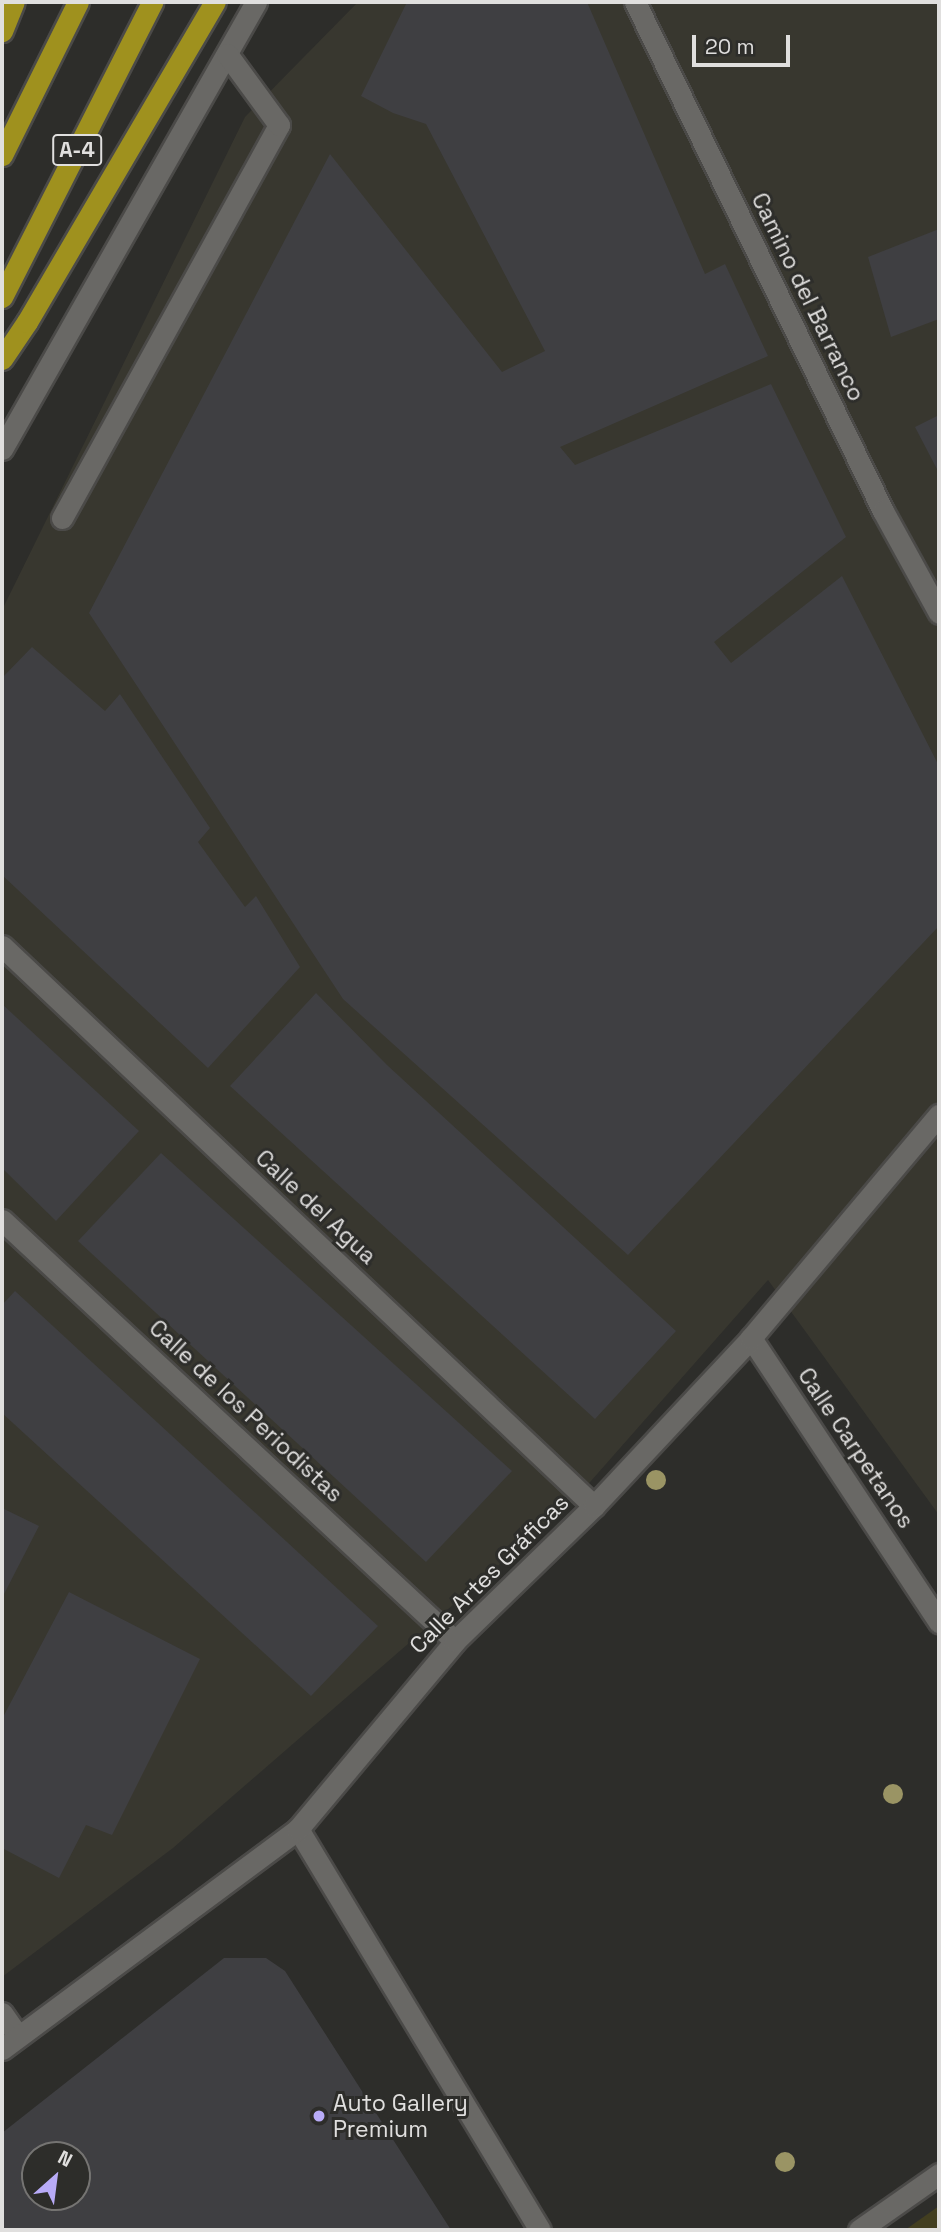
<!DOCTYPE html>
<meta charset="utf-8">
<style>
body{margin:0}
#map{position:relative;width:941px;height:2232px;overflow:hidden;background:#2d2d2a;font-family:"Space Grotesk",sans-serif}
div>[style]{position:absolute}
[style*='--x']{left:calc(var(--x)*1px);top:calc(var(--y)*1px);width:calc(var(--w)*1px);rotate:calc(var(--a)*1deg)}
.built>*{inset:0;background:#38372f}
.green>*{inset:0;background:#423e20}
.building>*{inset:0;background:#3f3f42}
.roads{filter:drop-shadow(2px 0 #4b4a48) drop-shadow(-2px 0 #4b4a48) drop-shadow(0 2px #4b4a48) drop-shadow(0 -2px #4b4a48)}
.minor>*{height:21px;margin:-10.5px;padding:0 10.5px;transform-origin:10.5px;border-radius:10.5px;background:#696865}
.highway>*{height:21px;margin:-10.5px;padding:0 10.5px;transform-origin:10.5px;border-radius:10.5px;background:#9f911e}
.trees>*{width:20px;height:20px;margin:-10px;border-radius:50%;background:#9a9464}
.dots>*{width:19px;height:19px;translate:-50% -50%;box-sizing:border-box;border:4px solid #2d2d2a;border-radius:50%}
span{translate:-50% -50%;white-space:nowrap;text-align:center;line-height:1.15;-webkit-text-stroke:6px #2d2d2a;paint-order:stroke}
.shield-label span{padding:2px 5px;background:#2d2d2a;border:2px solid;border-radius:5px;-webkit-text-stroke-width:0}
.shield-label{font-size:21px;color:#e0dfde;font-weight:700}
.street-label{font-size:23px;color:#e0dfde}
.poi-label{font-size:23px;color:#e0dfde}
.left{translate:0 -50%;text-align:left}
.frame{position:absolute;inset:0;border:4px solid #e0dfde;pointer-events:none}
.north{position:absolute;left:21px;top:2141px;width:70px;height:70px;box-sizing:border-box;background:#2d2d2a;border:2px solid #757472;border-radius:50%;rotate:28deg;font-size:19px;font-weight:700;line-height:28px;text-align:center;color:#e0dfde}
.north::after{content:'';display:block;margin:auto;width:24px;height:32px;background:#b8abf7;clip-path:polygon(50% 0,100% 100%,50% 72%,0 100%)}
.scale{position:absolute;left:692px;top:35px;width:98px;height:32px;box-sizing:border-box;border:4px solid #e0dfde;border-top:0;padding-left:9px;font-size:21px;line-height:24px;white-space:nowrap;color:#e0dfde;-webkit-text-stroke:5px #2d2d2a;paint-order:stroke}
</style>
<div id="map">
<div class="built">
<i style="clip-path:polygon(358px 2px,939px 2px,939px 1515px,768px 1280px,576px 1498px,173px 1848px,2px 1977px,2px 610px,245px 117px)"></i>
</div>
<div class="green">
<i style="clip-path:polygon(939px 2206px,939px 2230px,905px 2230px)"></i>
</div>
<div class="building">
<i style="clip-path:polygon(407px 2px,587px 2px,705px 274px,725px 264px,768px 356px,560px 447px,575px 465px,771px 384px,846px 537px,714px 642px,731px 663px,842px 576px,939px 766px,939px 926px,628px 1255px,343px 999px,89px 613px,330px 154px,502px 372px,545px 351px,426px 124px,393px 113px,361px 96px)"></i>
<i style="clip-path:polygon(939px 229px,939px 319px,891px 337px,868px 257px)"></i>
<i style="clip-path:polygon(939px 415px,939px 473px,915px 427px)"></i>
<i style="clip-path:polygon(32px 647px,105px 711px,120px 694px,210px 828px,198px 842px,245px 907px,256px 896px,300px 967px,208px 1068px,2px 875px,2px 678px)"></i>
<i style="clip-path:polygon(316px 993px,387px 1065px,676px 1331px,595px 1419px,230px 1086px)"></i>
<i style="clip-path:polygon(2px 1004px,139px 1131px,56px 1221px,2px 1168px)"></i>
<i style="clip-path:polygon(161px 1153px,512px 1471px,426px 1562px,78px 1241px)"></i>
<i style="clip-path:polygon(15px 1291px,378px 1626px,311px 1696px,2px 1413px,2px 1305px)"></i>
<i style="clip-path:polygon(2px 1508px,39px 1526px,2px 1598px)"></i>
<i style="clip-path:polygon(69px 1592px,200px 1659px,112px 1835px,86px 1825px,59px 1878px,2px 1848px,2px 1719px)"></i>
<i style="clip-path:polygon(evenodd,224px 1958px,266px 1958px,285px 1971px,451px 2230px,2px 2230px,2px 2133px,224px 1958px,35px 2155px,77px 2155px,77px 2197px,35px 2197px,35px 2155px)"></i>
</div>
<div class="roads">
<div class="minor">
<i style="--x:635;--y:2;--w:566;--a:64.02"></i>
<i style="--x:883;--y:511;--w:116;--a:61.2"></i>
<i style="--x:2;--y:449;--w:514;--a:-60.39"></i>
<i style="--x:62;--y:518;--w:449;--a:-61.1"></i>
<i style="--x:279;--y:125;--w:88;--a:-126.2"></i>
<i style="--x:2;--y:946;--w:815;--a:43.41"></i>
<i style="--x:2;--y:1220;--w:618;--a:42.9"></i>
<i style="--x:751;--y:1338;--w:341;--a:56.5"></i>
<i style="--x:298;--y:1829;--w:468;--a:58.9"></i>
<i style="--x:2;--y:2013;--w:28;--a:55"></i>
<i style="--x:2;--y:2049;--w:369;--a:-36.6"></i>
<i style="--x:298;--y:1829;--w:245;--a:-50.1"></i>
<i style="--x:455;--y:1641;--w:194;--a:-44.2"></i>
<i style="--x:594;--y:1506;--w:230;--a:-46.9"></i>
<i style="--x:751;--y:1338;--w:292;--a:-49.9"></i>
<i style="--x:859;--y:2230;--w:98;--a:-35"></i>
</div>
<div class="highway">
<i style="--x:2;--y:31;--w:31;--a:-68"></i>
<i style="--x:2;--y:155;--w:171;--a:-63.6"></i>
<i style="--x:2;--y:297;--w:331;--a:-63"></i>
<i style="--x:2;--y:359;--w:45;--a:-56"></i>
<i style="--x:27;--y:322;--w:371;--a:-59.6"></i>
</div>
</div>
<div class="trees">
<i style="left:656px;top:1480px"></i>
<i style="left:893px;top:1794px"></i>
<i style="left:785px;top:2162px"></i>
</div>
<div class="dots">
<i style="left:319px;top:2116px;background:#b8abf7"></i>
</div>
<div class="shield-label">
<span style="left:77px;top:150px">A-4</span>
</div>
<div class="street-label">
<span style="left:808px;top:297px;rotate:64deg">Camino del Barranco</span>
<span style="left:316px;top:1207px;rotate:43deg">Calle del Agua</span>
<span style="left:246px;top:1411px;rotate:43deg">Calle de los Periodistas</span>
<span style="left:856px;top:1448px;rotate:56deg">Calle Carpetanos</span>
<span style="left:489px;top:1574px;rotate:-45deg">Calle Artes Gráficas</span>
</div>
<div class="poi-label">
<span class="left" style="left:333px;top:2116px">Auto Gallery<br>Premium</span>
</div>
<div class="frame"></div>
<div class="north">N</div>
<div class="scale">20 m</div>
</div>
